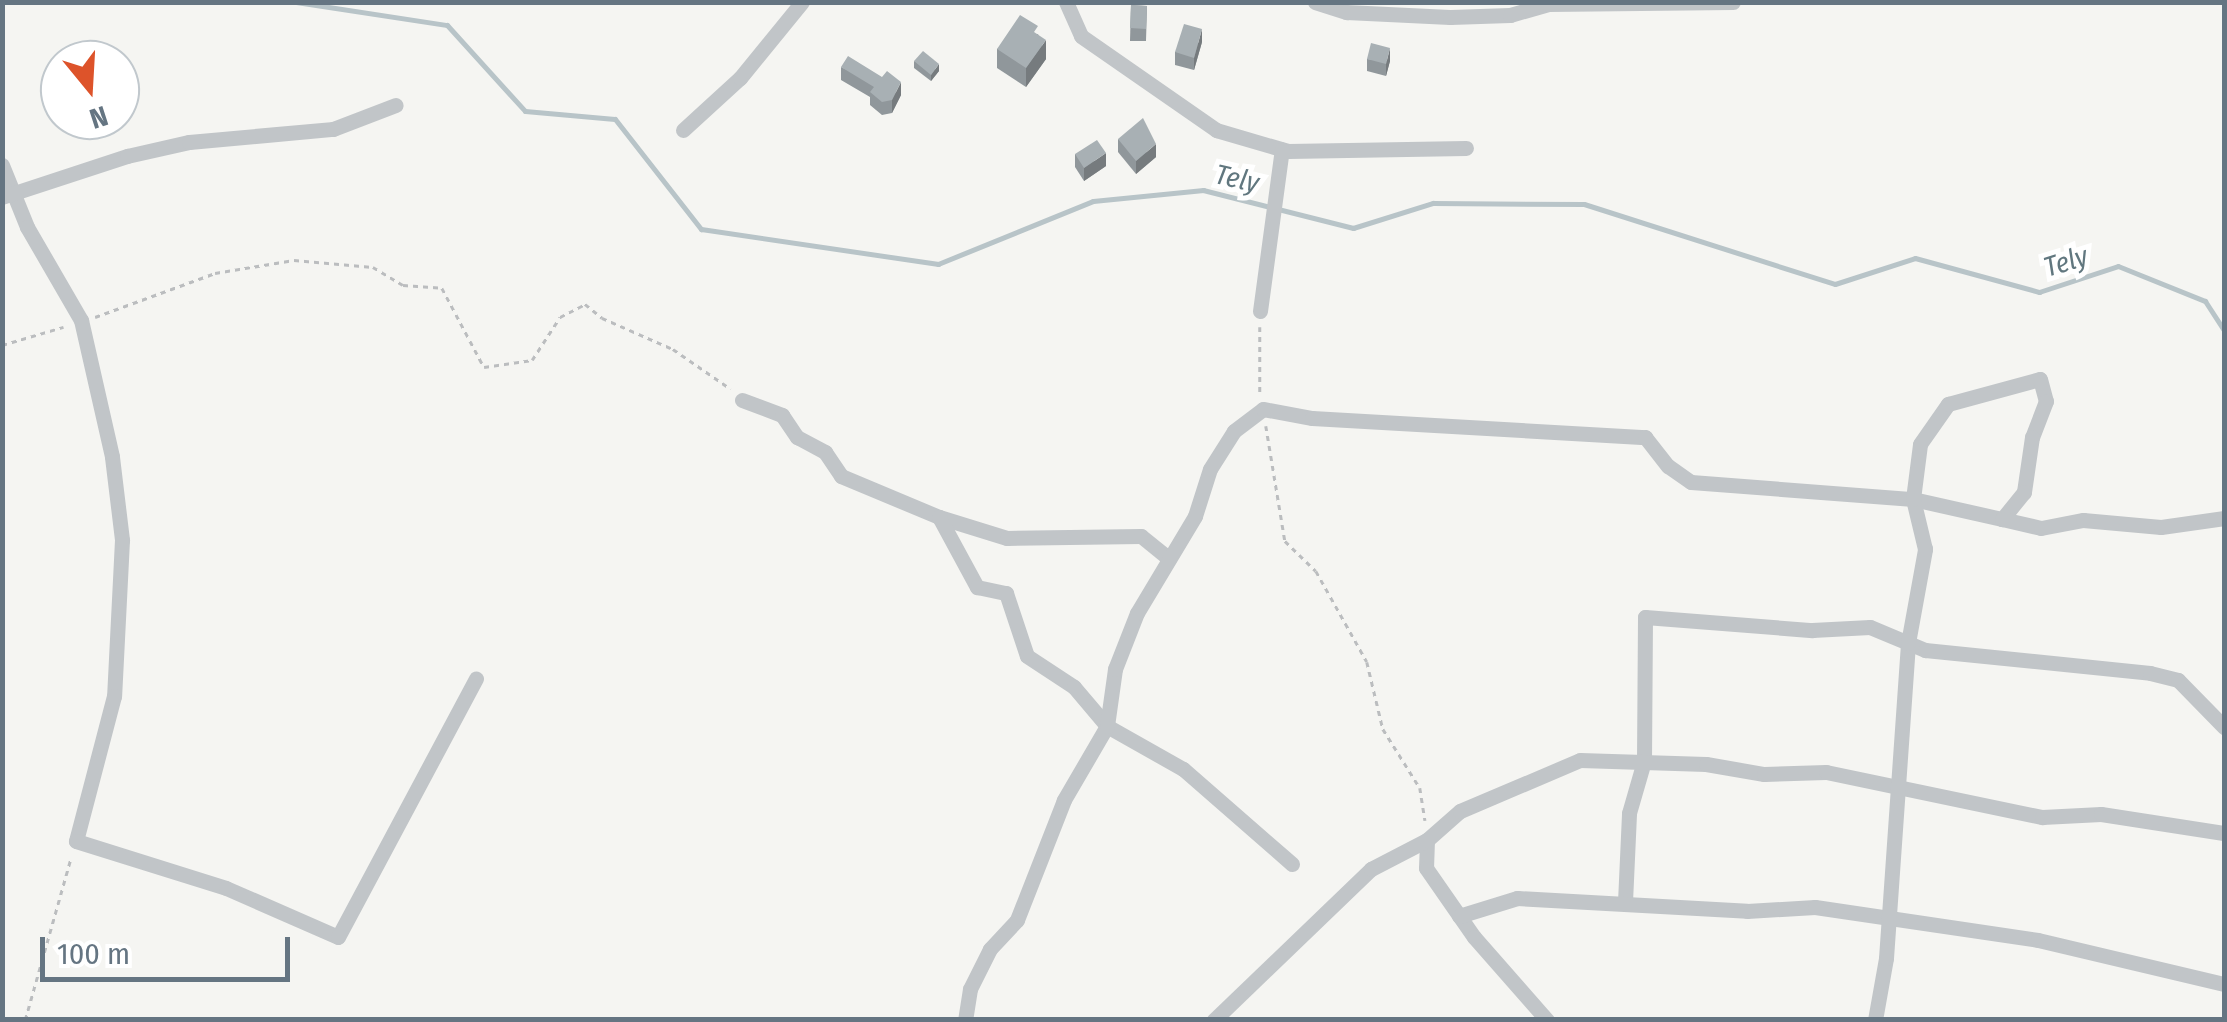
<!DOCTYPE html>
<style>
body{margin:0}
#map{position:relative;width:2227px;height:1022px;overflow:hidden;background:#f5f5f2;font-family:"Fira Sans Condensed",sans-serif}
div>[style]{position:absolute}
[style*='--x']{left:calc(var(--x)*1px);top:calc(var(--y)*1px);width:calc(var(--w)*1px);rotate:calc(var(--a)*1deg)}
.stream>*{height:5px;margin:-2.5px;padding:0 2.5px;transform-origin:2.5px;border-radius:2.5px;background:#b8c4c8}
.path>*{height:2.5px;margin-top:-1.25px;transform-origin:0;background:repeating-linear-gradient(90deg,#bbbdbf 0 5px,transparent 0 10px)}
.minor>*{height:15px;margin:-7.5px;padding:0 7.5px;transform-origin:7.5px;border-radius:7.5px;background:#c1c5c8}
.wall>*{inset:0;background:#90979b}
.shaded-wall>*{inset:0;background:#767b7e}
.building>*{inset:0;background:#a8b0b4}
span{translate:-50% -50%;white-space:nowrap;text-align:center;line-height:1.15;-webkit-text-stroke:10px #fff;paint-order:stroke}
.water-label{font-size:28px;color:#61777f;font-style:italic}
.frame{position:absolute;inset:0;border:5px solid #657582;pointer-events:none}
.north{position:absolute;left:40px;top:40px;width:100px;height:100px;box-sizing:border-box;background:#fff;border:2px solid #c1c8cd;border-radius:50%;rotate:162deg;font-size:28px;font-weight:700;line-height:40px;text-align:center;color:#657582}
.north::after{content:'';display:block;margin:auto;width:35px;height:45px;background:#dd532a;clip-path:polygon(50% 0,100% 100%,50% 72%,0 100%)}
.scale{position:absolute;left:40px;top:937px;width:250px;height:45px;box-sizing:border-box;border:5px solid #657582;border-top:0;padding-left:12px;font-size:30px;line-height:35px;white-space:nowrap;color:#657582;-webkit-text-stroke:8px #fff;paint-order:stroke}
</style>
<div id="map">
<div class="stream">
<i style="--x:296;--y:2;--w:153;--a:8.7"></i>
<i style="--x:447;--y:25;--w:116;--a:47.8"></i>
<i style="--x:525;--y:111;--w:90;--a:5.1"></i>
<i style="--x:615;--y:119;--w:140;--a:52"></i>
<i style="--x:701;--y:229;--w:240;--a:8.4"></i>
<i style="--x:938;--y:264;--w:167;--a:-22.1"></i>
<i style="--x:1093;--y:201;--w:111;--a:-5.7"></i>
<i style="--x:1203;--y:190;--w:155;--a:14.2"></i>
<i style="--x:1353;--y:228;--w:84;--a:-17.4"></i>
<i style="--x:1433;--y:203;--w:151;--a:0.4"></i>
<i style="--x:1584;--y:204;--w:263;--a:17.7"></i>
<i style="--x:1835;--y:284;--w:84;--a:-18"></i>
<i style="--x:1915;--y:258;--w:129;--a:15.3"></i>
<i style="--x:2039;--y:292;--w:83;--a:-18.2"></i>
<i style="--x:2118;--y:266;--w:94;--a:21.9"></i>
<i style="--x:2205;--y:301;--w:35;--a:57"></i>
</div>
<div class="path">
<i style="--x:95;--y:317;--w:128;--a:-20.1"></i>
<i style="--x:215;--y:273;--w:80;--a:-9.3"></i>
<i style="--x:294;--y:260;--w:79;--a:5.1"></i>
<i style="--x:373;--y:267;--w:35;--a:31"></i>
<i style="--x:403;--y:285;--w:39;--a:4"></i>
<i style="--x:442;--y:288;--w:89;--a:62"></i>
<i style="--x:484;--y:367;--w:49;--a:-8.3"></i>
<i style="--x:532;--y:360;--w:51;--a:-56.9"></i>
<i style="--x:560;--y:317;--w:28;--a:-27"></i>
<i style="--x:585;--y:304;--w:22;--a:39"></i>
<i style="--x:602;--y:318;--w:77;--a:23.6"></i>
<i style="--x:673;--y:349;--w:70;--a:34.6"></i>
<i style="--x:1260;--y:327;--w:67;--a:90"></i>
<i style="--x:2;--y:345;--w:64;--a:-16.4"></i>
<i style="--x:1266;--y:426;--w:117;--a:80.6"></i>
<i style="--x:1285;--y:541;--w:43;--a:44.1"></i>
<i style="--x:1316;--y:571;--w:104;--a:60.7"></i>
<i style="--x:1367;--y:662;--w:69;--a:76.6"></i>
<i style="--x:1383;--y:729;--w:70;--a:57.9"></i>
<i style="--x:1420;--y:788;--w:33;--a:81"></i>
<i style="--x:25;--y:1020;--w:169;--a:-74.2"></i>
</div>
<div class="minor">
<i style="--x:1066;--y:2;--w:37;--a:66"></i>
<i style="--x:1081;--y:36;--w:165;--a:34.8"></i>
<i style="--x:1216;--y:130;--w:75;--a:16.3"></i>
<i style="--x:1288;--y:151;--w:178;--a:-1"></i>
<i style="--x:1315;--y:2;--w:33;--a:18"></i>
<i style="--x:1346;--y:12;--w:104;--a:2.8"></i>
<i style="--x:1450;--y:17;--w:60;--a:-1.9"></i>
<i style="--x:1510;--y:15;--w:40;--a:-16"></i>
<i style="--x:1548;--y:4;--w:185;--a:-0.6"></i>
<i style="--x:683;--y:130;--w:77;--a:-42.4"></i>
<i style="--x:740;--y:78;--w:98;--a:-50.8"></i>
<i style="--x:2;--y:165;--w:67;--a:68"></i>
<i style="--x:27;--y:227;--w:108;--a:59.9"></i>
<i style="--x:81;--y:320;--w:140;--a:77.2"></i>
<i style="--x:112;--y:457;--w:84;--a:83.1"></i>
<i style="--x:122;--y:540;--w:156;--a:92.9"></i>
<i style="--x:114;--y:696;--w:150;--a:104.7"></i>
<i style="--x:76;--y:841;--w:157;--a:17.4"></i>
<i style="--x:226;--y:888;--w:122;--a:23.6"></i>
<i style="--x:338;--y:937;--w:293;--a:-61.9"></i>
<i style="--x:2;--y:197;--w:132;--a:-18.2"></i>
<i style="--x:127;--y:156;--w:64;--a:-12.7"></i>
<i style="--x:189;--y:142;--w:145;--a:-5.2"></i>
<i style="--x:333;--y:129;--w:67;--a:-20.9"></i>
<i style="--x:1260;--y:311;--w:163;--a:-82.3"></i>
<i style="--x:742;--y:400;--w:43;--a:20.6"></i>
<i style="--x:782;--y:415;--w:27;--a:56"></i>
<i style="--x:797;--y:437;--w:32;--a:28"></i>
<i style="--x:825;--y:452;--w:29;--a:56"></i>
<i style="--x:841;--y:476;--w:106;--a:22.7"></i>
<i style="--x:939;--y:517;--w:71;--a:17.2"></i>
<i style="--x:1007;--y:538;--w:134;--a:-0.9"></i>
<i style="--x:1141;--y:536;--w:36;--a:39"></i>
<i style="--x:939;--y:517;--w:80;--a:61.5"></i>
<i style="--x:977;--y:587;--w:30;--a:12"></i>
<i style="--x:1006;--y:593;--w:66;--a:71.6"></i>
<i style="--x:1027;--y:656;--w:56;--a:33.4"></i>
<i style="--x:1074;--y:687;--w:51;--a:49.8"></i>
<i style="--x:1107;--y:726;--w:86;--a:120.2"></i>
<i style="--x:1064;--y:800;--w:129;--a:111.4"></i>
<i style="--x:1017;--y:920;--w:40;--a:133"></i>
<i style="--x:990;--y:949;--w:45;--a:116.6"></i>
<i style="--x:970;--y:989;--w:31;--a:99"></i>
<i style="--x:1427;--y:840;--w:28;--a:92"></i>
<i style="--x:1426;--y:868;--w:84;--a:55.2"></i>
<i style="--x:1474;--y:937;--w:111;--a:48.7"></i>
<i style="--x:1292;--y:864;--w:145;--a:-138.9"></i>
<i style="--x:1183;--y:769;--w:87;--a:-150.5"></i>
<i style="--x:1107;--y:726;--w:58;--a:-82"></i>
<i style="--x:1115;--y:669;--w:60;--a:-68.6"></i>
<i style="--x:1137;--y:613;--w:113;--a:-59.1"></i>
<i style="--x:1195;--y:516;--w:49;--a:-72.3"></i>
<i style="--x:1210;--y:469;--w:45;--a:-57.7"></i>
<i style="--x:1234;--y:431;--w:36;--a:-37"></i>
<i style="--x:1263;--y:409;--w:50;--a:10.4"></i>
<i style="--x:1312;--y:418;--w:334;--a:3.3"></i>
<i style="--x:1645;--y:437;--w:37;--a:52"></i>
<i style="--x:1668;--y:466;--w:28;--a:35"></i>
<i style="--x:1691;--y:482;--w:223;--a:4.4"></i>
<i style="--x:1913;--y:499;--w:91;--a:12.7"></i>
<i style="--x:1625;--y:902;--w:89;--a:-87.4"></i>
<i style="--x:1629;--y:813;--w:54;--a:-73.9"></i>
<i style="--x:1644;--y:761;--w:144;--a:-89.6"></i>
<i style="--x:1645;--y:617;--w:168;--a:4.5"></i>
<i style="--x:1812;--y:630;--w:58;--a:-3"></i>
<i style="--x:1870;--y:627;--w:60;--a:22.7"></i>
<i style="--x:1925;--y:650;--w:226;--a:5.8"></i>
<i style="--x:2150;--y:673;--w:29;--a:14"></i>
<i style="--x:2178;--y:680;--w:66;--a:45.6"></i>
<i style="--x:1459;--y:916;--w:61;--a:-17.2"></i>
<i style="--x:1517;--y:898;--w:230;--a:3.2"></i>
<i style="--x:1747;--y:911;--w:68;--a:-3.4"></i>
<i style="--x:1815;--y:907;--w:225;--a:8.4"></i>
<i style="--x:2038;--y:940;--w:191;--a:13.3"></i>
<i style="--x:1214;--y:1020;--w:218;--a:-43.9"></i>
<i style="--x:1371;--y:869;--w:63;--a:-27.4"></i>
<i style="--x:1427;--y:840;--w:44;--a:-41.3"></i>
<i style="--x:1460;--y:811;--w:130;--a:-23"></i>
<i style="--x:1580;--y:760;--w:126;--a:1.8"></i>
<i style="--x:1706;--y:764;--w:59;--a:9.8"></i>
<i style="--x:1764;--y:774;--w:62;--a:-1.8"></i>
<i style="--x:1826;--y:772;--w:221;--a:11.8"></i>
<i style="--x:2042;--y:817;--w:59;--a:-2.9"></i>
<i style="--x:2101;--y:814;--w:124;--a:8.8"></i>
<i style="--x:1875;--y:1020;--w:63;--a:-79.9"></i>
<i style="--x:1886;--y:958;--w:316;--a:-86"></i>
<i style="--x:1908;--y:643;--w:96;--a:-79.7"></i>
<i style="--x:1925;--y:549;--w:51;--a:-103.5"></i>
<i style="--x:1913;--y:499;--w:55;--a:-82.7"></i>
<i style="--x:1920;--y:444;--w:49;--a:-55"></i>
<i style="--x:1948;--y:404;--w:95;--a:-15.2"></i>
<i style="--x:2040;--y:379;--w:23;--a:75"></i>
<i style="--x:2046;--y:401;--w:39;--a:111"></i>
<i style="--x:2032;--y:437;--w:56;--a:98.3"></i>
<i style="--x:2024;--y:492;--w:35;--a:129"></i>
<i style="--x:2002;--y:519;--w:40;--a:13"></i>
<i style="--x:2041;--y:528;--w:43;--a:-10.8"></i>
<i style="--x:2083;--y:520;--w:78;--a:5.1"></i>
<i style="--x:2161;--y:527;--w:64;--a:-8.1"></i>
</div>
<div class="wall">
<i style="clip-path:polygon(1131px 5px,1147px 6px,1146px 41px,1130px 41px)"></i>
<i style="clip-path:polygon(1038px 34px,1046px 59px,1026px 87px,997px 68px,997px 49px)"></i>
<i style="clip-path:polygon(1202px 42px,1194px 70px,1175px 65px,1175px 52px)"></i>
<i style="clip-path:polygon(1367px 59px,1390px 61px,1386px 76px,1367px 71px)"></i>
<i style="clip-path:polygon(914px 61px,939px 71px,931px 81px,914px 68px)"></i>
<i style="clip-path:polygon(841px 67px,901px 95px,892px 113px,882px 115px,870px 105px,870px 97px,841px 80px)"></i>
<i style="clip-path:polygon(1118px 139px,1156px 157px,1136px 174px,1118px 152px)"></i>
<i style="clip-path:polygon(1075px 154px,1106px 166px,1084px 181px,1075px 167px)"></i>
</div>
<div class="shaded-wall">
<i style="clip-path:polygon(1202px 29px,1202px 42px,1194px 70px,1194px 58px)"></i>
<i style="clip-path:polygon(1046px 40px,1046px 59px,1026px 87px,1026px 68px)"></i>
<i style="clip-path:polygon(1390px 48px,1390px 61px,1386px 76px,1386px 64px)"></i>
<i style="clip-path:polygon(939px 64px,939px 71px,931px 81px,931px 75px)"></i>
<i style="clip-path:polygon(901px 82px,901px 95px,892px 113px,892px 100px)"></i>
<i style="clip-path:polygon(1156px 144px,1156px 157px,1136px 174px,1136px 161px)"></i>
<i style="clip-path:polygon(1106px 153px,1106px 166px,1084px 181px,1084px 168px)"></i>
</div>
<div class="building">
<i style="clip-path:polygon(1131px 5px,1147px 6px,1146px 29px,1130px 28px)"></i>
<i style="clip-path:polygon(1020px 15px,1038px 26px,1034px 32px,1046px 40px,1026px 68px,997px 49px)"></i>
<i style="clip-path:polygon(1184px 24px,1202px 29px,1194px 58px,1175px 52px)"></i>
<i style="clip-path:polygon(1371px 43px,1390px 48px,1386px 64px,1367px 59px)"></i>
<i style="clip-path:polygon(923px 51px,939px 64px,931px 75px,914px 61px)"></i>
<i style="clip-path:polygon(848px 56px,882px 77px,887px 71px,901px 82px,892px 100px,882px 102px,870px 92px,874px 87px,841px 67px)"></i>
<i style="clip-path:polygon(1143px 118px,1156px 144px,1136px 161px,1118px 139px)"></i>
<i style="clip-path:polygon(1097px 140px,1106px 153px,1084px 168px,1075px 154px)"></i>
</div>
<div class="water-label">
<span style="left:1237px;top:179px;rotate:13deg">Tely</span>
<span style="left:2066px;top:262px;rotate:-17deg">Tely</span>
</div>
<div class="frame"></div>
<div class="north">N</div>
<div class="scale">100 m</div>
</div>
